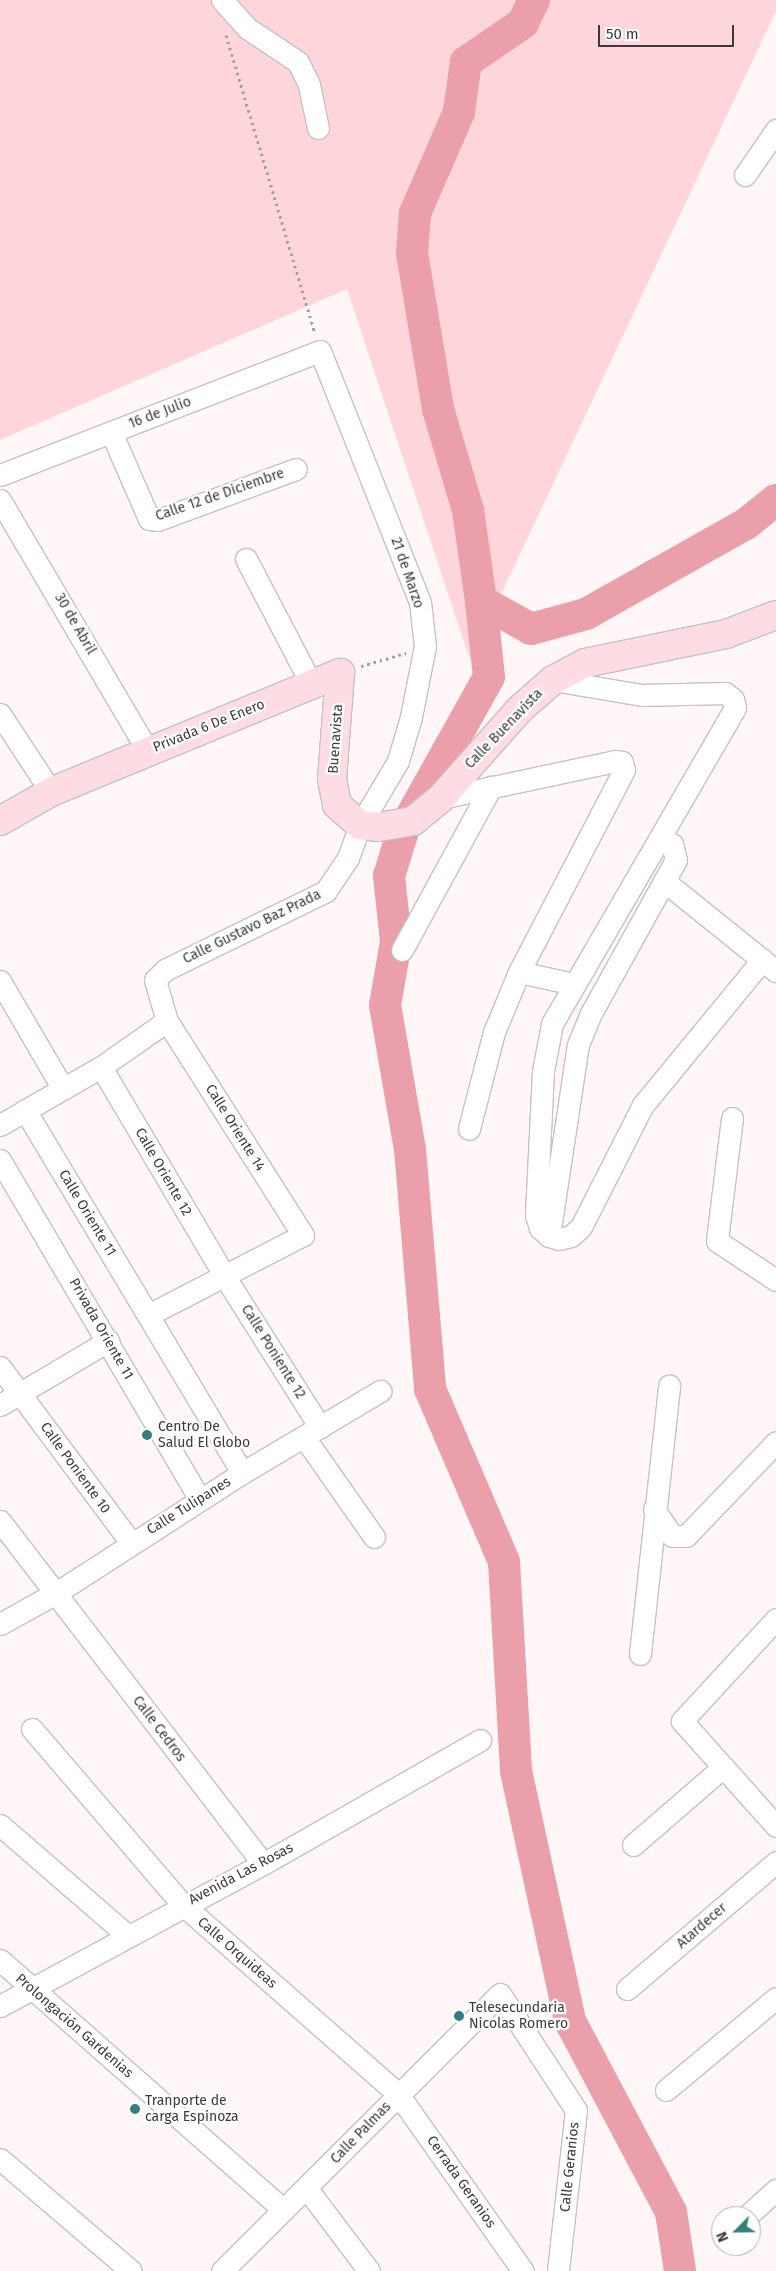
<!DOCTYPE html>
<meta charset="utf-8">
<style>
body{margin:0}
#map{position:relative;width:776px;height:2271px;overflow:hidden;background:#fef6f7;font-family:"Fira Sans",sans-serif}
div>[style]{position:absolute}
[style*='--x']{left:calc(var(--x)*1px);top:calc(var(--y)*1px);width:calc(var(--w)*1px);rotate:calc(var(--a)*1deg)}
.green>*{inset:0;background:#fdd5db}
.river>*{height:32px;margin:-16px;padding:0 16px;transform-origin:16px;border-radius:16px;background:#eb9fab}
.path>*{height:3px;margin-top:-1.5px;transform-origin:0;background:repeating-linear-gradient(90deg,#a5a0a0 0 2.5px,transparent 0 6.5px)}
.roads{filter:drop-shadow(1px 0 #c8c1c1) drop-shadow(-1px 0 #c8c1c1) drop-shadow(0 1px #c8c1c1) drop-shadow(0 -1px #c8c1c1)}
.street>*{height:21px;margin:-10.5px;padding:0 10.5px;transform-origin:10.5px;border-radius:10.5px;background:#fff}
.secondary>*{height:28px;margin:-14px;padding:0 14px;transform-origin:14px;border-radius:14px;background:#fddde3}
.dots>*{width:14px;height:14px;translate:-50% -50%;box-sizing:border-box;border:2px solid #fff;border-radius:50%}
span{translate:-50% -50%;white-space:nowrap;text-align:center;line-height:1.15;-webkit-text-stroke:4.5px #fff;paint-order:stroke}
.street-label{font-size:14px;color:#3c3939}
.poi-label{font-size:14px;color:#3c3939}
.left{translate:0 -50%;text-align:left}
.north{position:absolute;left:711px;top:2206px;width:50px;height:50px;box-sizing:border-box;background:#fff;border:1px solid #b1b0b0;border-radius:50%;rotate:247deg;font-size:14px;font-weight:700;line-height:20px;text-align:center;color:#3c3939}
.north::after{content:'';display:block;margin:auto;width:18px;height:22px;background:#357e7f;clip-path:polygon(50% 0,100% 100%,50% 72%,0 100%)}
.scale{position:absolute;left:598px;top:25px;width:136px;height:22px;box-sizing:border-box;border:2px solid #3c3939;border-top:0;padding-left:6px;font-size:15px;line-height:18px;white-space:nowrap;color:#3c3939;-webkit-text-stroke:4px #fff;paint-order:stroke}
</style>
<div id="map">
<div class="green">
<i style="clip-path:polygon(0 0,776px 0,776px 11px,470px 660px,347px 289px,0 440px)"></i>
</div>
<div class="river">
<i style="--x:534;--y:0;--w:25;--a:116"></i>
<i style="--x:523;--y:23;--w:69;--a:145.6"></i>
<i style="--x:466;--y:62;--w:50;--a:98"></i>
<i style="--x:459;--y:112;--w:110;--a:113.5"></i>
<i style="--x:415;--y:213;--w:40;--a:94.3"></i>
<i style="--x:412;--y:253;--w:158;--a:80.5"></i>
<i style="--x:438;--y:409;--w:105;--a:73.5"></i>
<i style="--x:468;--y:510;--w:92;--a:81.9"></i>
<i style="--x:481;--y:601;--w:57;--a:29.2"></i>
<i style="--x:531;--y:629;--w:57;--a:-15.3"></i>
<i style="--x:586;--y:614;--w:184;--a:-29.4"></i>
<i style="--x:746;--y:524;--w:38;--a:-39"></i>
<i style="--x:481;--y:601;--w:76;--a:84"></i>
<i style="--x:489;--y:677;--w:176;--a:119.2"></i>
<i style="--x:403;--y:831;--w:47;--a:107.3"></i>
<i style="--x:389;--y:876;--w:66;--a:83.9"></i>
<i style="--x:396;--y:942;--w:64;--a:99.9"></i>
<i style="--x:385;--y:1005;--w:146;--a:80.2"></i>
<i style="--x:410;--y:1149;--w:241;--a:85.2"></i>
<i style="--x:430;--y:1389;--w:188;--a:66.8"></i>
<i style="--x:504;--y:1562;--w:209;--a:86.7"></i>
<i style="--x:516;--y:1771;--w:256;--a:77.8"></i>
<i style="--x:570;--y:2021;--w:216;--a:62.1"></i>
<i style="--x:671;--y:2212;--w:60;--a:81.3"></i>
</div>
<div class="path">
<i style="--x:226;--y:35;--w:311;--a:73.4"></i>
<i style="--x:361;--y:666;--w:47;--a:-16.1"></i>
</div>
<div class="roads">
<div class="street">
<i style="--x:222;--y:0;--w:38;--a:48"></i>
<i style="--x:247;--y:28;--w:61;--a:33.7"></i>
<i style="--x:298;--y:62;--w:25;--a:64"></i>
<i style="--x:309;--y:85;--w:44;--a:78.2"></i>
<i style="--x:745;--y:175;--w:55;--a:-55.4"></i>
<i style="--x:111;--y:432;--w:95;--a:66.4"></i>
<i style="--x:149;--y:519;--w:9;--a:6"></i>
<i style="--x:158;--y:520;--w:147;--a:-20.3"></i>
<i style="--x:0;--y:475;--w:343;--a:-21.2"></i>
<i style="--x:320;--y:351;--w:270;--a:68.3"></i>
<i style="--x:420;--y:602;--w:44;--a:83.5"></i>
<i style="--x:425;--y:646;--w:72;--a:101.2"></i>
<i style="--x:411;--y:717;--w:46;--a:106.5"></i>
<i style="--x:398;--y:761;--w:74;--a:120.7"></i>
<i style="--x:360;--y:825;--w:35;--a:110"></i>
<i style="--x:348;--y:858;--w:40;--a:124"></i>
<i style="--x:326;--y:891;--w:179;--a:153.9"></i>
<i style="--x:165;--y:970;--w:14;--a:135"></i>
<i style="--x:155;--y:980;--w:43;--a:73.7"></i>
<i style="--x:167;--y:1021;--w:254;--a:57.6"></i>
<i style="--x:303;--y:1235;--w:174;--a:152.7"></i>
<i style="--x:0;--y:500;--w:290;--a:59.5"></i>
<i style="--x:246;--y:559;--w:142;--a:62.4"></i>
<i style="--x:553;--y:680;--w:90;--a:9.6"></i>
<i style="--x:642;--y:695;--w:83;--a:-1.4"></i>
<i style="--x:725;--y:693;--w:10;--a:37"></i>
<i style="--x:733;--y:699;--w:9;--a:77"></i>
<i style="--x:735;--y:708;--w:365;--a:120.1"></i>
<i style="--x:552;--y:1024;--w:48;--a:100.8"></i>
<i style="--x:543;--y:1071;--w:144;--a:92.8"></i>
<i style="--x:536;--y:1215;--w:14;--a:73"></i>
<i style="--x:540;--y:1228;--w:12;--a:42"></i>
<i style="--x:549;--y:1236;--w:10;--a:17"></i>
<i style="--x:559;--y:1239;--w:12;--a:-14"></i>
<i style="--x:571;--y:1236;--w:13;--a:-42"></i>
<i style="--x:581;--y:1227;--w:137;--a:-63.1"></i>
<i style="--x:643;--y:1105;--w:188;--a:-50.6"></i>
<i style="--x:0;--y:714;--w:93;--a:56.8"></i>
<i style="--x:441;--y:798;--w:178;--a:-12"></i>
<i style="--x:615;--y:761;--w:7;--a:8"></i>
<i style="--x:622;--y:762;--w:8;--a:76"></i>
<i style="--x:624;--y:770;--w:228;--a:117.5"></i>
<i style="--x:519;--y:972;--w:65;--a:112.6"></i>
<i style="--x:494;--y:1032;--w:100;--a:104.5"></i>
<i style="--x:664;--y:881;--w:144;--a:38.8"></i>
<i style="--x:402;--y:950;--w:186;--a:-61.4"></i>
<i style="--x:519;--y:972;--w:56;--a:12.3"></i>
<i style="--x:0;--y:981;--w:125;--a:59.7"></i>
<i style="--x:101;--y:1067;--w:244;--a:59.4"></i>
<i style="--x:225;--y:1277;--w:178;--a:57.7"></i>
<i style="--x:25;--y:1110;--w:423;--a:59.1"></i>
<i style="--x:732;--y:1118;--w:124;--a:97"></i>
<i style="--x:717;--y:1241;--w:71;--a:33.5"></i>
<i style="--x:0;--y:1125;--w:116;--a:-29.9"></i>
<i style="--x:101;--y:1067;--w:80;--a:-34.9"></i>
<i style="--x:0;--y:1160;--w:394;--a:59.5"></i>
<i style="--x:549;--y:1236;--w:193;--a:-81.4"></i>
<i style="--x:578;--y:1045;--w:32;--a:-68"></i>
<i style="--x:590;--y:1015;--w:177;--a:-61"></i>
<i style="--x:676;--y:860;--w:16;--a:-104"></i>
<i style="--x:672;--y:844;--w:13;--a:-157"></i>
<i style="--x:0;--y:1367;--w:219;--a:53.3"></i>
<i style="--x:0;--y:1405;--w:126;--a:-30.7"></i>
<i style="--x:304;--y:1437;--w:122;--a:55"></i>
<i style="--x:654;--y:1509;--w:32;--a:56"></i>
<i style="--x:672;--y:1536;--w:14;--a:0"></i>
<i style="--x:686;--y:1536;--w:130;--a:-46.2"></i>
<i style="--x:0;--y:1521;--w:432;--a:52.5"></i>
<i style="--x:776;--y:1619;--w:139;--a:132.7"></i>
<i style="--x:682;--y:1721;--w:141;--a:48.2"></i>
<i style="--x:0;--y:1624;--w:64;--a:-29"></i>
<i style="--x:56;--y:1593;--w:221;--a:-32.8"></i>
<i style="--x:242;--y:1473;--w:161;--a:-30.7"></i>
<i style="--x:640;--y:1654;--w:270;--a:-83.8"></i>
<i style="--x:32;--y:1729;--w:232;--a:49.4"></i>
<i style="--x:183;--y:1905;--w:286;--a:41.3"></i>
<i style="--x:398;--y:2094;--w:217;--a:54.8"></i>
<i style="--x:0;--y:1825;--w:169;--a:40.9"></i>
<i style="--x:633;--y:1845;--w:119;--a:-40.9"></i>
<i style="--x:0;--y:1960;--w:378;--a:41.4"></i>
<i style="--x:627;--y:1989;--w:196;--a:-40.4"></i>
<i style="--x:0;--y:2006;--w:299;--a:-28.4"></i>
<i style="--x:263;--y:1864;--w:250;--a:-29.7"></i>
<i style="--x:666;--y:2090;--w:143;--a:-39.9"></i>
<i style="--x:0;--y:2159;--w:172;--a:40.5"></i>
<i style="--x:307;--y:2189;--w:103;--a:52.9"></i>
<i style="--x:747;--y:2216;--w:39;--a:-42"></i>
<i style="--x:222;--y:2271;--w:392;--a:-44.9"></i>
<i style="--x:500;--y:1994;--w:139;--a:56.8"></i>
<i style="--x:576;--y:2110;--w:162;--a:96.4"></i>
</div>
<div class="secondary">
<i style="--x:0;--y:821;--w:59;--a:-29.6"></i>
<i style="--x:51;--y:792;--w:313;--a:-22.4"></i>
<i style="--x:340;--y:673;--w:106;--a:94.3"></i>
<i style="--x:332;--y:779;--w:26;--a:79"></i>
<i style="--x:337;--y:805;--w:30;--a:41"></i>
<i style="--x:360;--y:825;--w:19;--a:6"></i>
<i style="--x:379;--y:827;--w:35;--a:-10"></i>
<i style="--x:413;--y:821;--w:36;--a:-39"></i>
<i style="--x:441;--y:798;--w:118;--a:-48.4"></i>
<i style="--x:519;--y:710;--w:45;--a:-41.4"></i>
<i style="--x:553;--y:680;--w:36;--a:-28"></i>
<i style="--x:585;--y:663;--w:144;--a:-11.6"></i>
<i style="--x:726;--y:634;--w:53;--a:-20.8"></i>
</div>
</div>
<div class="dots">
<i style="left:147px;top:1435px;background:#357e7f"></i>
<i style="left:459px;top:2016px;background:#357e7f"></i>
<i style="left:135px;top:2109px;background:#357e7f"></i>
</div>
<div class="street-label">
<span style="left:160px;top:413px;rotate:-21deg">16 de Julio</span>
<span style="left:220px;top:495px;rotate:-19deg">Calle 12 de Diciembre</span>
<span style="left:407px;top:573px;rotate:71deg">21 de Marzo</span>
<span style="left:75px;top:624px;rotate:60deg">30 de Abril</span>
<span style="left:209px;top:726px;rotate:-22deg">Privada 6 De Enero</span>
<span style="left:504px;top:729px;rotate:-46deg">Calle Buenavista</span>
<span style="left:336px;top:739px;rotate:-86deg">Buenavista</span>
<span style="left:252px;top:927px;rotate:-26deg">Calle Gustavo Baz Prada</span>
<span style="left:235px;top:1128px;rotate:58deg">Calle Oriente 14</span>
<span style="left:163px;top:1172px;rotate:60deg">Calle Oriente 12</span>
<span style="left:87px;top:1213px;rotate:59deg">Calle Oriente 11</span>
<span style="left:101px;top:1329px;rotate:60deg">Privada Oriente 11</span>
<span style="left:273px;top:1352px;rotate:58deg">Calle Poniente 12</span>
<span style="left:75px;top:1468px;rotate:54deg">Calle Poniente 10</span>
<span style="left:189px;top:1506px;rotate:-32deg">Calle Tulipanes</span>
<span style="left:159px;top:1729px;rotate:53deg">Calle Cedros</span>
<span style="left:241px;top:1874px;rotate:-28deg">Avenida Las Rosas</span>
<span style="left:702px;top:1926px;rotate:-41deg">Atardecer</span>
<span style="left:237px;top:1953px;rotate:41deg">Calle Orquideas</span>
<span style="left:74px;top:2026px;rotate:41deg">Prolongación Gardenias</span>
<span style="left:361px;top:2133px;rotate:-46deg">Calle Palmas</span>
<span style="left:570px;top:2167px;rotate:-84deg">Calle Geranios</span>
<span style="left:461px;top:2182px;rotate:55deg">Cerrada Geranios</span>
</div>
<div class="poi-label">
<span class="left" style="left:158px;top:1435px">Centro De<br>Salud El Globo</span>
<span class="left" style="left:469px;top:2016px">Telesecundaria<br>Nicolas Romero</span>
<span class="left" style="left:145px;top:2109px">Tranporte de<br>carga Espinoza</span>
</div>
<div class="north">N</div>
<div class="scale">50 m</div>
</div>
